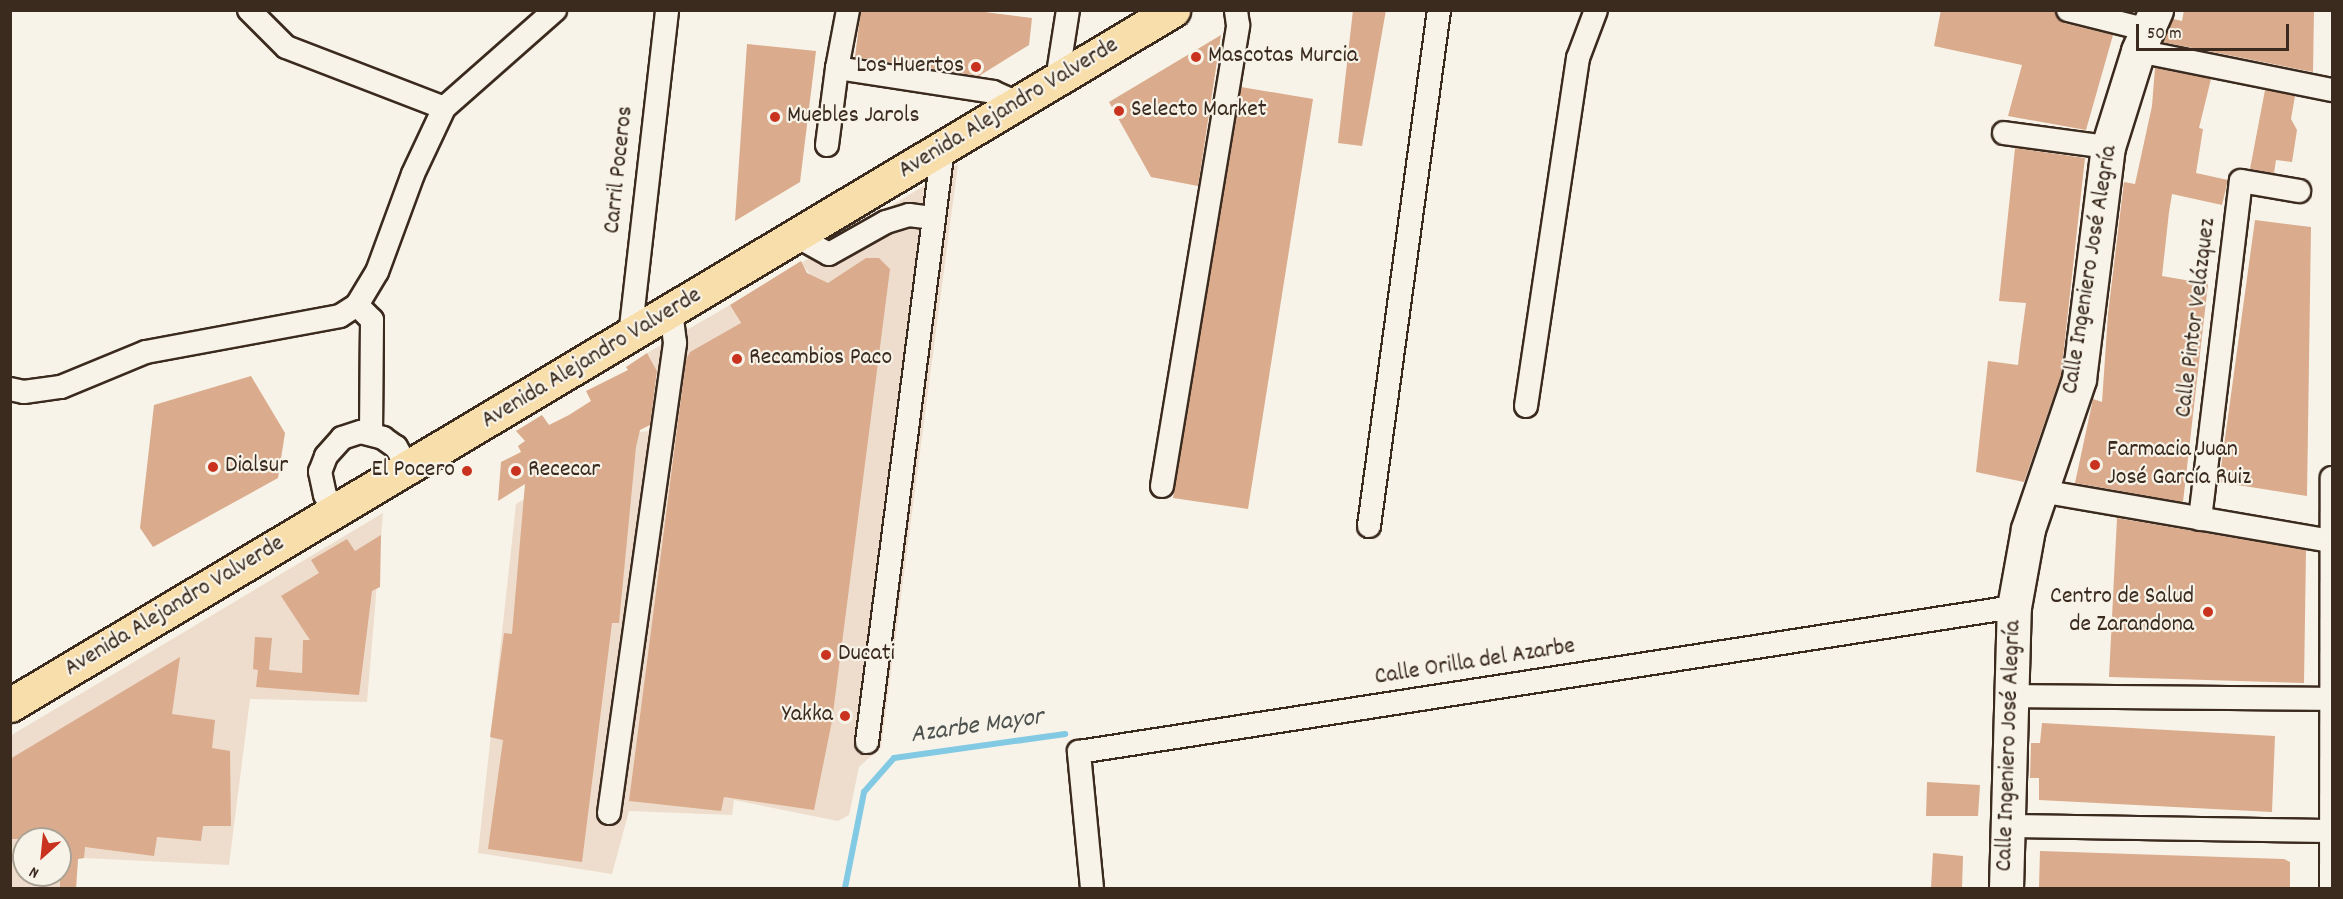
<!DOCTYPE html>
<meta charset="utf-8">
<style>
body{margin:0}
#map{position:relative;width:2343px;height:899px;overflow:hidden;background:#f7f3e8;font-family:Dekko,sans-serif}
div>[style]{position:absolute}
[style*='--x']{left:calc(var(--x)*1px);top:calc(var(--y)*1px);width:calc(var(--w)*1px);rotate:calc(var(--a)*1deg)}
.built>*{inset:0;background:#edc}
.stream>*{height:6px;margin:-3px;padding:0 3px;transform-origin:3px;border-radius:3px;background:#82c9e3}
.building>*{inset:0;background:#daab8c}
.roads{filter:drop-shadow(2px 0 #3b2a1e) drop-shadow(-2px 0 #3b2a1e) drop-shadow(0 2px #3b2a1e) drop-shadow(0 -2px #3b2a1e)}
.street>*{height:22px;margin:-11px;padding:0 11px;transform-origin:11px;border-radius:11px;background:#f7f3e8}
.secondary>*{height:33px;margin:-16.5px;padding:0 16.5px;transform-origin:16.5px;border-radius:16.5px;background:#f7f3e8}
.primary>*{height:33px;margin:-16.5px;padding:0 16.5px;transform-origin:16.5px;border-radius:16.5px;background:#f8deab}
.dots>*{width:16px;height:16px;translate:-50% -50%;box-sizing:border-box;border:3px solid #f7f3e8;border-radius:50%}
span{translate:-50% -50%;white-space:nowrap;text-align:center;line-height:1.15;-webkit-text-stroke:4.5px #f7f3e8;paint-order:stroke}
.poi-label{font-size:24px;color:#3b2a1e}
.left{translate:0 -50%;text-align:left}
.right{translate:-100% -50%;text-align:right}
.street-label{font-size:24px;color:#3b2a1e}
.water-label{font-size:26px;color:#4d524f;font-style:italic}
.frame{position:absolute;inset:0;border:12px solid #3b2a1e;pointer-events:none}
.north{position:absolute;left:12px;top:827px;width:60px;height:60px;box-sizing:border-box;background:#f7f3e8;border:2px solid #aca397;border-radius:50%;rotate:207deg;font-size:16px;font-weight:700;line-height:24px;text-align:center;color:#3b2a1e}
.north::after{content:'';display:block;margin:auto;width:21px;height:27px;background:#c8321e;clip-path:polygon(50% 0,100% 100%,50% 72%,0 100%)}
.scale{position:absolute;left:2136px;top:24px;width:153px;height:27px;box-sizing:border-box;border:3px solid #3b2a1e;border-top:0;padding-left:8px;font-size:18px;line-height:21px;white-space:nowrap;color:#3b2a1e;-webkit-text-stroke:4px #f7f3e8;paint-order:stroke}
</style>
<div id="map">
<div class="built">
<i style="clip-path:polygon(958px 164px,881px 747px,859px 767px,849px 815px,838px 821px,734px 800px,732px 815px,629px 811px,612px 874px,478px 853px,516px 504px,636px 432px,653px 431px,663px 381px,647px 353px,730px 305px,757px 352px,811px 286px,810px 274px,801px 263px)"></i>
<i style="clip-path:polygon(evenodd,383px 513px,367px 702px,250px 699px,229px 865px,84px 858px,78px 859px,76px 888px,11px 888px,10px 736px,383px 513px,24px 839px,60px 839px,60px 875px,24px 875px,24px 839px)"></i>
</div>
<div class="stream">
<i style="--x:845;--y:888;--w:98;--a:-78.8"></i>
<i style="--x:864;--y:792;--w:45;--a:-48.6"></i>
<i style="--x:894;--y:758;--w:173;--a:-8"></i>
</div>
<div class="building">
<i style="clip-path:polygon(861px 10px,969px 10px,1032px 18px,1029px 45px,979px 76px,855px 57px)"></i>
<i style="clip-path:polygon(1353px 10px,1386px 10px,1362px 146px,1338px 143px)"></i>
<i style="clip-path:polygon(1941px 10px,2055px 10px,2064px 23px,2113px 35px,2086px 130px,2008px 116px,2022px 65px,1934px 46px)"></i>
<i style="clip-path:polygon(2184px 10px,2314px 10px,2313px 72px,2162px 42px,2173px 19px,2182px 21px)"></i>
<i style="clip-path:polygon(1221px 35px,1198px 186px,1151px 177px,1109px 102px)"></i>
<i style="clip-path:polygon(747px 44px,816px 51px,800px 182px,735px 221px)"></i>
<i style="clip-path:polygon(2155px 68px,2211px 79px,2199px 128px,2203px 129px,2196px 173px,2228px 180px,2222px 205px,2172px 194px,2169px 212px,2162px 276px,2208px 284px,2183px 502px,2075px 483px,2093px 399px,2102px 402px,2108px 314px,2124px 182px,2135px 184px,2152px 106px)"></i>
<i style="clip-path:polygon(1241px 87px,1313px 99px,1248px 509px,1173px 498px)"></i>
<i style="clip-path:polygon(2265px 90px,2295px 96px,2291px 119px,2297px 130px,2292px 162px,2276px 160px,2274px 173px,2250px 169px)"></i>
<i style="clip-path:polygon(2015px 148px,2085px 158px,2061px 375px,2024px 482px,1976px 472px,1988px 361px,2018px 365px,2020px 347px,2026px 303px,1999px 301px)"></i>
<i style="clip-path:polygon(2255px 220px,2311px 227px,2307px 496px,2219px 482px)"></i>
<i style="clip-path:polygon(866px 258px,879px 258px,890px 269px,832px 721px,814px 810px,724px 797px,721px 811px,629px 801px,686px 360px,690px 352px,741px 323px,730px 305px,801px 261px,807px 273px,828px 283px)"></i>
<i style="clip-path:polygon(647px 353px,657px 371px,650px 425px,640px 430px,636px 447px,619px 623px,612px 623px,582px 862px,488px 849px,503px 740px,490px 737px,504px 633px,512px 634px,525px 484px,498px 501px,501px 462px,521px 452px,518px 446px,525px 441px,516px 431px,542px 415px,549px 425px,569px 415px,591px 401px,586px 391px,628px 370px,626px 367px)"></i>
<i style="clip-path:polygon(251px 376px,285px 433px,278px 478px,153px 547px,140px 528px,154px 405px)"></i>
<i style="clip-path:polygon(2117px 518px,2306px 550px,2304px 683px,2109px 677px)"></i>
<i style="clip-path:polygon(381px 535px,380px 587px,372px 591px,359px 695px,256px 687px,258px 670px,253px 669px,255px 637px,272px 638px,269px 670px,302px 673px,303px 640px,310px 640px,281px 596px,319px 573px,311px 560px,347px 539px,355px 551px)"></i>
<i style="clip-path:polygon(180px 657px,172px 714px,215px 720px,212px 748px,230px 751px,231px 826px,203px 826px,201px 841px,157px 837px,154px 856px,85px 847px,84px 858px,78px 859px,76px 888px,60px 888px,60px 839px,10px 839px,10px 759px)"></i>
<i style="clip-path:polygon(2042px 723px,2275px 736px,2272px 812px,2039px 800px,2039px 778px,2030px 778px,2031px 743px,2040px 743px)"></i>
<i style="clip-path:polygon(1927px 782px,1980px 785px,1978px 816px,1926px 816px)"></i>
<i style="clip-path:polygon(2040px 851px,2284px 859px,2290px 862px,2290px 888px,2039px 888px)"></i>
<i style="clip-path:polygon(1933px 853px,1963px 856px,1962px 888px,1931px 888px)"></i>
</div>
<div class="roads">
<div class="street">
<i style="--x:249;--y:10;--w:52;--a:45"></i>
<i style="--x:286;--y:47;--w:169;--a:21.1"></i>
<i style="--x:848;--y:10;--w:59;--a:100.7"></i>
<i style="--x:837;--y:68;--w:158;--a:8.7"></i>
<i style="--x:993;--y:92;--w:27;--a:24"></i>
<i style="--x:2068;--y:10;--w:82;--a:14"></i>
<i style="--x:2138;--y:51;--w:198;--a:11.4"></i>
<i style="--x:1057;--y:80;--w:71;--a:-81.1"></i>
<i style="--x:2004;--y:133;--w:105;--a:7.7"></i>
<i style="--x:827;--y:145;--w:78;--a:-82.6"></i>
<i style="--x:798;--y:237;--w:35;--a:29"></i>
<i style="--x:829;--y:254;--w:65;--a:-29.3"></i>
<i style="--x:886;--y:222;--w:24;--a:-17"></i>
<i style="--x:909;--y:215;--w:25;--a:7"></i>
<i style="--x:357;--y:305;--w:21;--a:45"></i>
<i style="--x:372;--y:320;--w:113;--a:90.5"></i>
<i style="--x:630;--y:336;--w:328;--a:-83.5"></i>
<i style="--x:10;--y:389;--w:14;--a:12"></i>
<i style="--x:24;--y:392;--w:37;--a:-8"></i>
<i style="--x:61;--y:387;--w:92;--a:-22.4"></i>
<i style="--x:146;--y:352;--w:197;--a:-10.5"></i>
<i style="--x:340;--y:316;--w:20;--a:-33"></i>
<i style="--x:357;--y:305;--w:39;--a:-59"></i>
<i style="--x:377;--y:272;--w:104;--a:-69.8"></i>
<i style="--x:413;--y:174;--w:73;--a:-64.8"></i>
<i style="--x:444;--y:108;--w:148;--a:-41.4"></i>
<i style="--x:1526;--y:406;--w:352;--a:-81.5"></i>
<i style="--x:1578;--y:58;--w:51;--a:-69.4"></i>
<i style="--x:1162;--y:486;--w:467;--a:-80.6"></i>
<i style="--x:1238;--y:25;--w:15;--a:-98"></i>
<i style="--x:2041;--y:491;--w:294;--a:9.8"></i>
<i style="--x:335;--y:512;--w:20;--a:-120"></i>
<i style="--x:325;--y:495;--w:24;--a:-102"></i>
<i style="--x:320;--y:472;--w:17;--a:-69"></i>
<i style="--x:326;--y:456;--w:24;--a:-48"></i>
<i style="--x:342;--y:438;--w:20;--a:-18"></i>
<i style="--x:361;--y:432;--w:23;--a:15"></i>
<i style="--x:383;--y:438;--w:16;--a:35"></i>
<i style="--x:396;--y:447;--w:24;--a:60"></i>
<i style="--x:2200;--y:519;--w:340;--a:-83.1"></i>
<i style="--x:2241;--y:181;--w:59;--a:9.8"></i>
<i style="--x:1369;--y:526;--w:521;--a:-82.27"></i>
<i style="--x:2012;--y:696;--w:320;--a:0.5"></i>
<i style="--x:867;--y:742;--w:599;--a:-82.71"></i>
<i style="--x:609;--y:813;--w:475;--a:-82"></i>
<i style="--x:675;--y:343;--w:31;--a:-97"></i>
<i style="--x:2008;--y:826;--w:323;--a:0.9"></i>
<i style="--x:1092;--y:888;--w:137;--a:-95.5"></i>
<i style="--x:1079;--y:752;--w:946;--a:-8.82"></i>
<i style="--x:2331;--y:888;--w:410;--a:-89.9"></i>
</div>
<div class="secondary">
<i style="--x:2006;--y:888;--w:281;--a:-88.4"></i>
<i style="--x:2014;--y:607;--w:79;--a:-79.8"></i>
<i style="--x:2028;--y:529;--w:158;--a:-71.2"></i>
<i style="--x:2079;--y:379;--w:234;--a:-82.9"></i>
<i style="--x:2108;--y:147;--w:101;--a:-72.6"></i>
<i style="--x:2138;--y:51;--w:45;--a:-66.3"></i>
</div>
<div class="primary">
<i style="--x:10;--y:705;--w:1355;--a:-30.86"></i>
</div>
</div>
<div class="dots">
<i style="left:1196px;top:57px;background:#c8321e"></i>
<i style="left:976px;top:67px;background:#c8321e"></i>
<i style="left:1119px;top:111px;background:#c8321e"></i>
<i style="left:775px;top:117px;background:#c8321e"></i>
<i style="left:737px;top:359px;background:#c8321e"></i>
<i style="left:2095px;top:465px;background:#c8321e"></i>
<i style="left:213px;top:467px;background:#c8321e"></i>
<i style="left:467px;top:471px;background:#c8321e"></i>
<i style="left:516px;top:471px;background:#c8321e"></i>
<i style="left:2208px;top:612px;background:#c8321e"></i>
<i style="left:826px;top:655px;background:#c8321e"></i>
<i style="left:845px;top:716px;background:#c8321e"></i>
</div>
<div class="poi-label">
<span class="left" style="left:1208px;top:57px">Mascotas Murcia</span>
<span class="right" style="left:964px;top:67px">Los Huertos</span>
<span class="left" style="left:1131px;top:111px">Selecto Market</span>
<span class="left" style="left:787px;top:117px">Muebles Jarols</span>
<span class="left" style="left:749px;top:359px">Recambios Paco</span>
<span class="left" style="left:2107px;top:465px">Farmacia Juan<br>José García Ruiz</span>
<span class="left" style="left:225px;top:467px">Dialsur</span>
<span class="right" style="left:455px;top:471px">El Pocero</span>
<span class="left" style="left:528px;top:471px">Rececar</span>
<span class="right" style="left:2194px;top:612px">Centro de Salud<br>de Zarandona</span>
<span class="left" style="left:838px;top:655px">Ducati</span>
<span class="right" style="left:833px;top:716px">Yakka</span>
</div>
<div class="street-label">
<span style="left:1009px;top:109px;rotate:-31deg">Avenida Alejandro Valverde</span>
<span style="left:620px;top:170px;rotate:-84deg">Carril Poceros</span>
<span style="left:2091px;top:270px;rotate:-81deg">Calle Ingeniero José Alegría</span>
<span style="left:2197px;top:318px;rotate:-83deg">Calle Pintor Velázquez</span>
<span style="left:592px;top:359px;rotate:-31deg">Avenida Alejandro Valverde</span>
<span style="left:175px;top:607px;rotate:-31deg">Avenida Alejandro Valverde</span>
<span style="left:1475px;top:663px;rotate:-9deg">Calle Orilla del Azarbe</span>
<span style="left:2010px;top:746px;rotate:-88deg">Calle Ingeniero José Alegría</span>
</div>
<div class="water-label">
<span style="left:977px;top:727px;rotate:-8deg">Azarbe Mayor</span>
</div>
<div class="frame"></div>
<div class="north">N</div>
<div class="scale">50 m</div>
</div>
